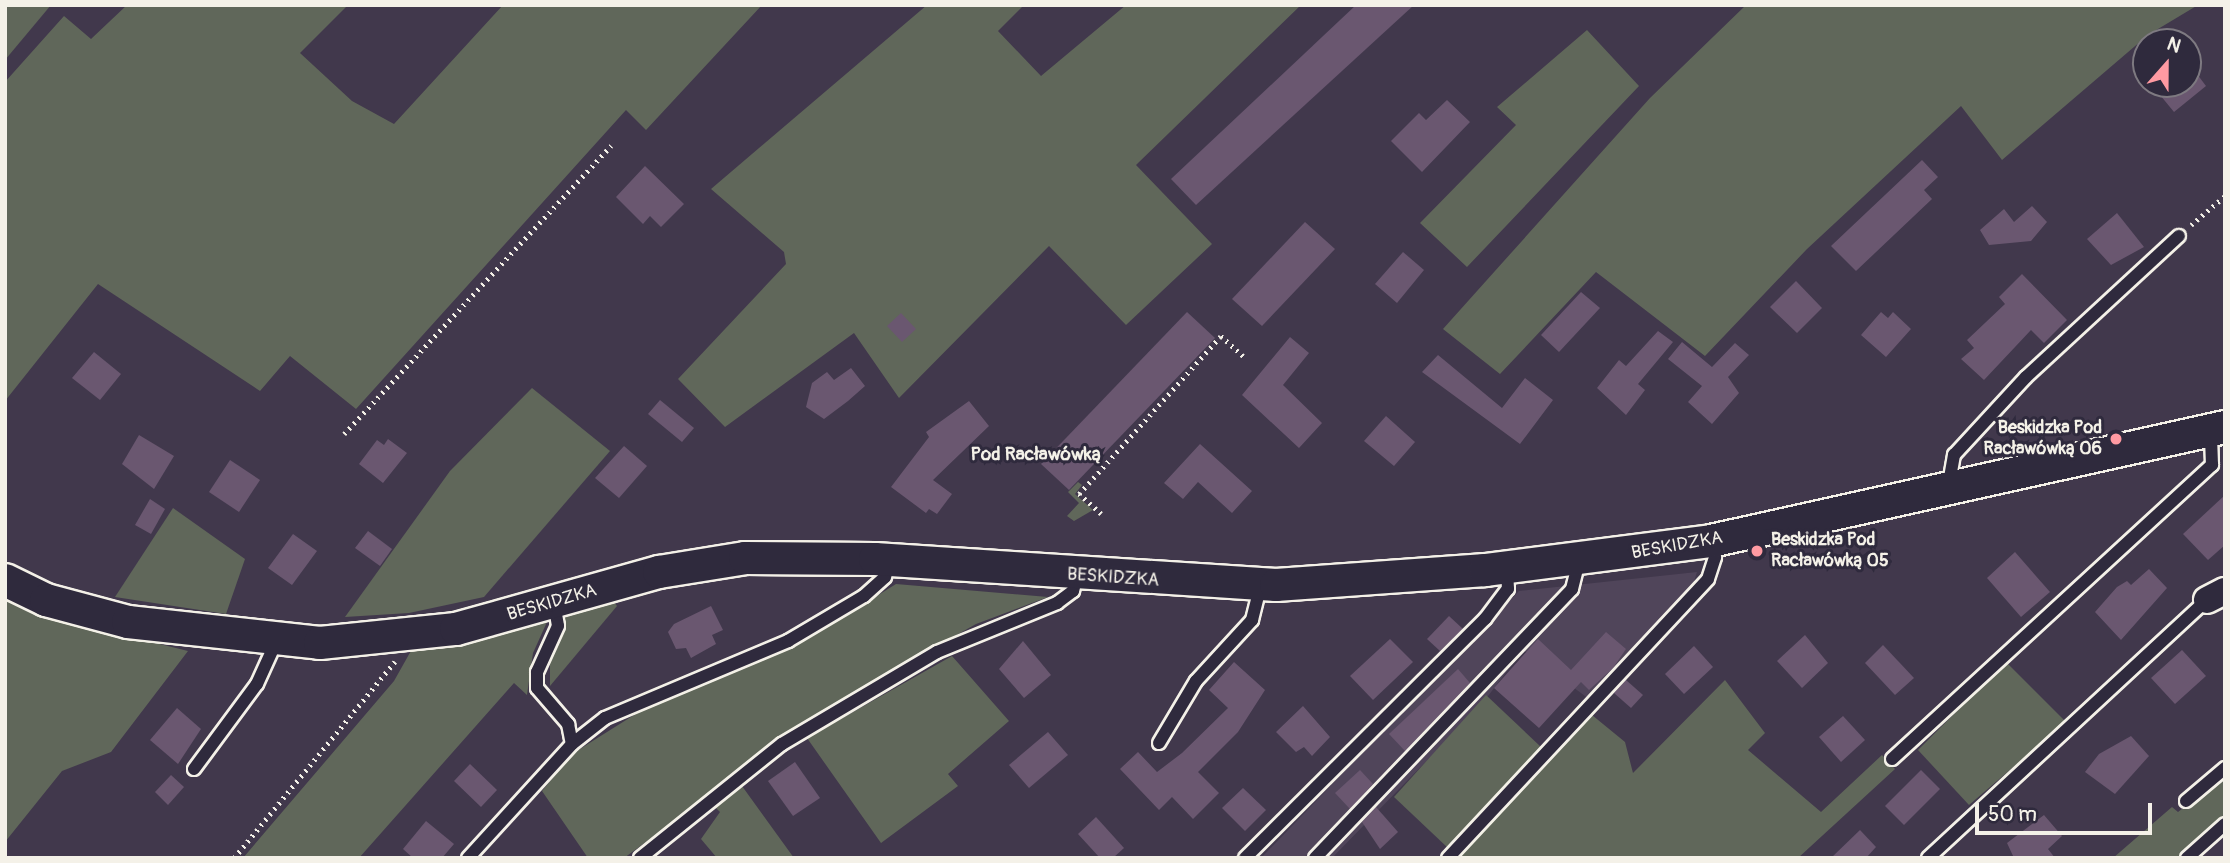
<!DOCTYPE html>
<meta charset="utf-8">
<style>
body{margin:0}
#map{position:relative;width:2230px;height:863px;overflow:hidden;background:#41384c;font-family:Pangolin,sans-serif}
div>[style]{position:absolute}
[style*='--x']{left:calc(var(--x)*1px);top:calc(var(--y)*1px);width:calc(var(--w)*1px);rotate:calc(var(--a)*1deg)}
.built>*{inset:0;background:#50455a}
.green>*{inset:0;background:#60675a}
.building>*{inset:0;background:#6a5770}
.path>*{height:4.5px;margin-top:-2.25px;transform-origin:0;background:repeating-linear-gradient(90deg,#f4f1e8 0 2px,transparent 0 7px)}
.roads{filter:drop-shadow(2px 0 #f4f1e8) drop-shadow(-2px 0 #f4f1e8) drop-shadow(0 2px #f4f1e8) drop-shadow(0 -2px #f4f1e8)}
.service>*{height:12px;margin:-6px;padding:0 6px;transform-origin:6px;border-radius:6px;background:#2f2a3d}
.minor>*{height:26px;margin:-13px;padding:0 13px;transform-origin:13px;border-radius:13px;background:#2f2a3d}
.tertiary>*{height:32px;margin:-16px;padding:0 16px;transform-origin:16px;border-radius:16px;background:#2f2a3d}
.dots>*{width:19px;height:19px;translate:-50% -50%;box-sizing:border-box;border:4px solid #2f2a3d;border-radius:50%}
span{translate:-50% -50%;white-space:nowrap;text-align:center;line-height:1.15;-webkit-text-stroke:6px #2f2a3d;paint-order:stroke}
.poi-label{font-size:18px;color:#f4f1e8;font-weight:700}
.right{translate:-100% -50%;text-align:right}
.left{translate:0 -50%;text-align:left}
.street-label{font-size:18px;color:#f4f1e8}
.neighbourhood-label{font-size:19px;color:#f4f1e8;font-weight:700}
.frame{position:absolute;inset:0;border:7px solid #f4f1e8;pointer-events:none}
.north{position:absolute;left:2132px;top:28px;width:70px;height:70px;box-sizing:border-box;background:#2f2a3d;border:2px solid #7e7a81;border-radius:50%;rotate:21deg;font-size:19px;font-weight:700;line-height:28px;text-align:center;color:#f4f1e8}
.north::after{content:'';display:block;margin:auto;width:24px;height:32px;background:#ff9aa2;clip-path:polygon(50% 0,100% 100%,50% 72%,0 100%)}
.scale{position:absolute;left:1975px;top:803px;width:177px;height:32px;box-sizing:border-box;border:4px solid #f4f1e8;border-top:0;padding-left:9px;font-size:21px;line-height:24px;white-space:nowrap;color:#f4f1e8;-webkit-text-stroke:5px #2f2a3d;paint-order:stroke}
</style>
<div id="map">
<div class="built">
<i style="clip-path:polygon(1697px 572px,1692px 588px,1589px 699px,1523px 650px,1482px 704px,1332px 858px,1261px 858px,1519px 591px)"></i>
</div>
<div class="green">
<i style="clip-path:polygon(5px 5px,51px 5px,5px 60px)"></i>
<i style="clip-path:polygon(127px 5px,348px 5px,300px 53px,352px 101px,394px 124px,503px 5px,762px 5px,646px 130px,626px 110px,356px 409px,290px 356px,260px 391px,98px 284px,5px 401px,5px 82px,64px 16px,91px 39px)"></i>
<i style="clip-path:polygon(927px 5px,1024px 5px,998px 31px,1041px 76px,1126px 5px,1301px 5px,1136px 165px,1212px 244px,1126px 325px,1049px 246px,899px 398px,854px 333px,725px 427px,678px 379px,786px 264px,784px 252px,711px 189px)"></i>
<i style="clip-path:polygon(1746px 5px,2198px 5px,2148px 35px,2002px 160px,1961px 106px,1807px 249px,1705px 356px,1596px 272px,1500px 374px,1443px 329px,1650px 98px)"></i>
<i style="clip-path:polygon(1587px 30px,1639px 86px,1467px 267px,1420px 223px,1516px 125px,1497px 107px)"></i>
<i style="clip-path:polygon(532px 388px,610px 451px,484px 597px,409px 613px,345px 617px,450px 471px)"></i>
<i style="clip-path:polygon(1078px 482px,1082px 485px,1075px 494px,1093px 510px,1074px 521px,1067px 516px,1079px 503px,1068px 492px)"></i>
<i style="clip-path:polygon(173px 508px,245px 559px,226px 614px,115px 597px)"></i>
<i style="clip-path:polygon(896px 584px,1048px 597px,976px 624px,838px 702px,624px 858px,588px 858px,542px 791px,572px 754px,642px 710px,806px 640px)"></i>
<i style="clip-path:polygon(5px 599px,31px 612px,188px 651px,111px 752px,62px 771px,5px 842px)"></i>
<i style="clip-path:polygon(612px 599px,617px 606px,550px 686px,550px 657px,566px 614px)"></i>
<i style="clip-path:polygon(529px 622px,547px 622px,533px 653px,527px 695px,514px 683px,359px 858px,243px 858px,394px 681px,412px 649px)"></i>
<i style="clip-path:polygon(952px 656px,1009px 721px,948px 774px,958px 786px,881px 843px,807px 738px)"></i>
<i style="clip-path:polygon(2006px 662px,2066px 722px,1969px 805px,1918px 750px)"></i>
<i style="clip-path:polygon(1725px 680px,1765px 733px,1748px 750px,1821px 812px,1882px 755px,1895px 769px,1798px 858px,1455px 858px,1592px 715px,1625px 742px,1633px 773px)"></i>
<i style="clip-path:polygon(1486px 695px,1541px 747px,1448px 848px,1394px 797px)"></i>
<i style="clip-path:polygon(2225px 775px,2225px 818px,2179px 858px,2113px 858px,2172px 807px,2178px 812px)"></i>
<i style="clip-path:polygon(742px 786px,794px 858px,717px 858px,701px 839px,720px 812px,713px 805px)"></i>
</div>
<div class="building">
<i style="clip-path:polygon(1356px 5px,1414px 5px,1196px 205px,1171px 179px)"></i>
<i style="clip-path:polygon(2194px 70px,2206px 86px,2174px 112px,2151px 84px,2188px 84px)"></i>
<i style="clip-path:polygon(1447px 100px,1470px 122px,1422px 172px,1391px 141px,1419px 113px,1426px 120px)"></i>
<i style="clip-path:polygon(1922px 160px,1938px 177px,1924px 190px,1932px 199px,1856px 271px,1831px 246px)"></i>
<i style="clip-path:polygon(645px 166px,684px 204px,661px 227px,650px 216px,643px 224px,616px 197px)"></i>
<i style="clip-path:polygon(2032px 206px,2047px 222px,2031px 241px,1989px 245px,1980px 230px,2004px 209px,2014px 222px)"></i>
<i style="clip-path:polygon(2117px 213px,2144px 247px,2111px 265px,2087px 239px)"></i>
<i style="clip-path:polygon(1305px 222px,1335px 249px,1262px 326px,1232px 299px)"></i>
<i style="clip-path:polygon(1403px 252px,1424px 270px,1397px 303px,1375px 284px)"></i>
<i style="clip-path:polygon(2022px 274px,2067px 320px,2044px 343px,2031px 330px,1984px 380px,1961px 359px,1974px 348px,1967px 340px,2005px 304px,1999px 297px)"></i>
<i style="clip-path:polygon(1796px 281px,1822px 308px,1797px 333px,1770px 307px)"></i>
<i style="clip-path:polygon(1581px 292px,1600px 308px,1559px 352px,1541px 335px)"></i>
<i style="clip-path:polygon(1187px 312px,1215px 338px,1069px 490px,1041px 464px)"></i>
<i style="clip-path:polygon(1881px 312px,1888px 318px,1893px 312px,1911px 329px,1886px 357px,1861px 335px)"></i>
<i style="clip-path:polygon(901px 313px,916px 329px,902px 342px,887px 326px)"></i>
<i style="clip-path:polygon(1658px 331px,1673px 342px,1638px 384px,1645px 390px,1626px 415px,1597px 388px,1619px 360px,1626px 366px)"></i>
<i style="clip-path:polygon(1290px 337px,1309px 353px,1283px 385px,1322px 423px,1299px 448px,1242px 395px)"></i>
<i style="clip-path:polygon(1682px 342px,1712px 367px,1735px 343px,1749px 355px,1728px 377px,1739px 393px,1712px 424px,1688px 402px,1702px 386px,1668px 359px)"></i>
<i style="clip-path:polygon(94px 352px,121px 374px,100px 400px,72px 378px)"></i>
<i style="clip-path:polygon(1438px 355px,1502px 408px,1525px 378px,1553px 400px,1520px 444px,1422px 372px)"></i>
<i style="clip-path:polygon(851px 368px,865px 386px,848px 401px,824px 419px,806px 407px,812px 383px,827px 372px,834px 380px)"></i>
<i style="clip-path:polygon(660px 400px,694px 428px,682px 442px,648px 414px)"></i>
<i style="clip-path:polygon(969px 401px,989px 426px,933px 480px,952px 494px,937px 514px,929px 509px,926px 513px,891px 487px,929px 437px,926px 432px)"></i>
<i style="clip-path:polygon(1386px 416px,1415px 442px,1394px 466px,1364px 441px)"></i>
<i style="clip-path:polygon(139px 435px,174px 456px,154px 489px,122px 464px)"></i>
<i style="clip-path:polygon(388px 439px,407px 453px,383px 483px,359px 464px,377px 440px,384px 445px)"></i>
<i style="clip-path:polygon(1200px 444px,1252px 491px,1232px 513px,1198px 482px,1183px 499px,1164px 483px)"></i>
<i style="clip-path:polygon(624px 446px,647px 466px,619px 498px,595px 478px)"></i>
<i style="clip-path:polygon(230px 460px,260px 480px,239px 512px,209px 492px)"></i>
<i style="clip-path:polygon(2225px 495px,2225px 545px,2208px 560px,2183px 534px)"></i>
<i style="clip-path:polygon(150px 499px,165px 509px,151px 534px,135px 525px)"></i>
<i style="clip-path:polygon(368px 531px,392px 549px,380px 566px,355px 548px)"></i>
<i style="clip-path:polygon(293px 534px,317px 551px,292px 585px,268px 568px)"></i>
<i style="clip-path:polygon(2015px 552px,2050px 592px,2021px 617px,1987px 578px)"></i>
<i style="clip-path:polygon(2149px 569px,2167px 588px,2121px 640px,2095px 612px,2117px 587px,2127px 581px,2131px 585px)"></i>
<i style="clip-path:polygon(711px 606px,723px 630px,712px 635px,716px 644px,691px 658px,686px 648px,676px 649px,668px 632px,674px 624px)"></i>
<i style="clip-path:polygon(1449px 616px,1463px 629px,1440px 651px,1427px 639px)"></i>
<i style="clip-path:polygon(1606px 632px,1626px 649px,1613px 668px,1589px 690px,1581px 682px,1539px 728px,1494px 688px,1538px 639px,1571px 670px)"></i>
<i style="clip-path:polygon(1805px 635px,1828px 663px,1802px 688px,1777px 661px)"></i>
<i style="clip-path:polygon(1390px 639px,1413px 662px,1373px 700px,1350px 676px)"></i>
<i style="clip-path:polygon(1023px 641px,1051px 675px,1024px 698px,999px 669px)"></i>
<i style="clip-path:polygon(1883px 645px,1914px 678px,1895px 695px,1865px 663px)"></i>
<i style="clip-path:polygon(1694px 646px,1713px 667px,1684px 694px,1665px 674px)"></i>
<i style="clip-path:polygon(2182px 650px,2206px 676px,2175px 704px,2151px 678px)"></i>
<i style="clip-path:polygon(1234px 662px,1265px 690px,1238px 732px,1198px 772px,1219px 793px,1193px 819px,1172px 797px,1159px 810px,1120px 769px,1138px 752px,1157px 772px,1182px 753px,1228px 708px,1209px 690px)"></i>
<i style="clip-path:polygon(1458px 669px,1470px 683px,1405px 751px,1389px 734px)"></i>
<i style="clip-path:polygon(1626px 680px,1643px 695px,1631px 708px,1614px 693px)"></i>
<i style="clip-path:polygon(1303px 706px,1330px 737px,1312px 756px,1304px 747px,1296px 752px,1276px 732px)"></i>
<i style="clip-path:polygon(177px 708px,201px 729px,178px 764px,150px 740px)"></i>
<i style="clip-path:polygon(1843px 716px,1865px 740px,1841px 762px,1819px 737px)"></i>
<i style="clip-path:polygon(1048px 732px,1068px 755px,1029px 788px,1009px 765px)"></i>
<i style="clip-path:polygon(2131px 736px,2149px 756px,2115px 794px,2085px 772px,2099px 754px)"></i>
<i style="clip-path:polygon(795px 762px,820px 798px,793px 816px,768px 781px)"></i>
<i style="clip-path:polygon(470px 764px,497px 790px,481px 807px,454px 781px)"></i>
<i style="clip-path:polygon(1360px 770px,1373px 784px,1350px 809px,1335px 793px)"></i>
<i style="clip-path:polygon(1921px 770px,1940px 789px,1904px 825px,1885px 806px)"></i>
<i style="clip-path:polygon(171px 775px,184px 787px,168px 805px,155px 792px)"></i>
<i style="clip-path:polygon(1243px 788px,1266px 810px,1245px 831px,1222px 808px)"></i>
<i style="clip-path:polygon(1376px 807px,1398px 832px,1380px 849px,1362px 822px)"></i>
<i style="clip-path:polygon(2044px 815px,2062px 836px,2048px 849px,2055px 858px,2014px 858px,2007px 843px)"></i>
<i style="clip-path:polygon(1096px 817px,1124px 848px,1113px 858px,1100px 858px,1078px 834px)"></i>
<i style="clip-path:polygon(426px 821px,454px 844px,442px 858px,413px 858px,403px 849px)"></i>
<i style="clip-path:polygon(1860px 830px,1876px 847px,1866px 858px,1831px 858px)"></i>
</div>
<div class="path">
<i style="--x:2191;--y:225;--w:45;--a:-40.5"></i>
<i style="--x:344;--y:434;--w:393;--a:-47.2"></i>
<i style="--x:1101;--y:514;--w:30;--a:-138"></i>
<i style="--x:1079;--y:494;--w:212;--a:-48.1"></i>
<i style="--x:1221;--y:336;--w:30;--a:42"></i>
<i style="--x:234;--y:858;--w:254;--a:-50.7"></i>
</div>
<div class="roads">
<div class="service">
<i style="--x:1948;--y:489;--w:35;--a:-80"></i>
<i style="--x:1954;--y:455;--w:106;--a:-47.3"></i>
<i style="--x:2026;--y:377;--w:208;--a:-42.7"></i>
<i style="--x:554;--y:603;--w:23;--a:80"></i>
<i style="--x:558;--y:626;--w:51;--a:114.5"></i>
<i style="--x:537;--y:672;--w:16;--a:90"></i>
<i style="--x:537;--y:688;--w:48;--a:49.3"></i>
<i style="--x:568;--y:724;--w:20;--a:79"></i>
<i style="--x:1159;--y:743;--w:72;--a:-59.2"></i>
<i style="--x:1196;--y:681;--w:83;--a:-47.4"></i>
<i style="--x:1252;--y:620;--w:36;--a:-76"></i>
<i style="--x:1892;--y:759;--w:435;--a:-42.6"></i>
<i style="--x:2212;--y:465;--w:34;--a:-92"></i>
<i style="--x:194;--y:769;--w:106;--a:-53.5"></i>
<i style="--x:257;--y:684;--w:48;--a:-65.6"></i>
<i style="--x:2186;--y:801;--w:51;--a:-40.2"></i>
<i style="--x:468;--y:858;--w:154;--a:-47.6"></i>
<i style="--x:572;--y:744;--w:42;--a:-38.2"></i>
<i style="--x:605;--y:718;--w:199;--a:-22.8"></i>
<i style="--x:788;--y:641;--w:88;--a:-30.6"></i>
<i style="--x:864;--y:596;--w:28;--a:-42"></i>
<i style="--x:885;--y:577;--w:18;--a:-74"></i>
<i style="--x:640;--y:858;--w:182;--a:-38.8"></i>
<i style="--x:782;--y:744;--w:180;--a:-30.7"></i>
<i style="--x:937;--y:652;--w:130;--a:-22.2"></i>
<i style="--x:1057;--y:603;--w:20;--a:-37"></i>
<i style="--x:1073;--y:591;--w:16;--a:-75"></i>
<i style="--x:1245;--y:858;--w:339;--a:-44.9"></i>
<i style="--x:1485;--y:619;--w:38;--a:-53"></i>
<i style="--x:1508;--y:589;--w:20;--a:-93"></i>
<i style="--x:1315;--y:858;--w:372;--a:-46.3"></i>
<i style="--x:1572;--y:589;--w:30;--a:-76"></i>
<i style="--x:1448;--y:858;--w:381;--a:-47"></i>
<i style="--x:1708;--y:579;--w:23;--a:-72"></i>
<i style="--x:1715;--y:557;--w:16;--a:-105"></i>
<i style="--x:1928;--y:858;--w:380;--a:-42.8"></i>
<i style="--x:2187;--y:858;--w:51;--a:-41.8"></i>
</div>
<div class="minor">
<i style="--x:2207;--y:600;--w:20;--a:-27"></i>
</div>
<div class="tertiary">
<i style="--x:5;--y:580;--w:46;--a:26"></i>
<i style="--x:46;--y:600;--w:85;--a:15"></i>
<i style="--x:128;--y:622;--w:193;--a:6.2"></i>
<i style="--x:320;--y:643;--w:137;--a:-5.9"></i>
<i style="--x:456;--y:629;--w:211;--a:-15.7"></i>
<i style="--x:659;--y:572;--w:87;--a:-9.2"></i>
<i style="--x:745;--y:558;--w:130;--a:0.4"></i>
<i style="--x:875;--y:559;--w:402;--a:3.7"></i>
<i style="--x:1276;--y:585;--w:210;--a:-4.1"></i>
<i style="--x:1485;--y:570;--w:228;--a:-7.3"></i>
<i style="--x:1711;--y:541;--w:526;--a:-12.51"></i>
</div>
</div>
<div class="dots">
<i style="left:2116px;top:439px;background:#ff9aa2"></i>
<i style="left:1757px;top:551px;background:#ff9aa2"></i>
</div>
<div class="poi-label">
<span class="right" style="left:2102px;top:439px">Beskidzka Pod<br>Racławówką 06</span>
<span class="left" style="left:1771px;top:551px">Beskidzka Pod<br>Racławówką 05</span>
</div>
<div class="street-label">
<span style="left:1677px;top:546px;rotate:-10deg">BESKIDZKA</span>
<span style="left:1113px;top:578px;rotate:4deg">BESKIDZKA</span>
<span style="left:552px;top:603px;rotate:-16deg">BESKIDZKA</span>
</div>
<div class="neighbourhood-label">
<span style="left:1036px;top:455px">Pod Racławówką</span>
</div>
<div class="frame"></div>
<div class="north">N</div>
<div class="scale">50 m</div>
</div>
